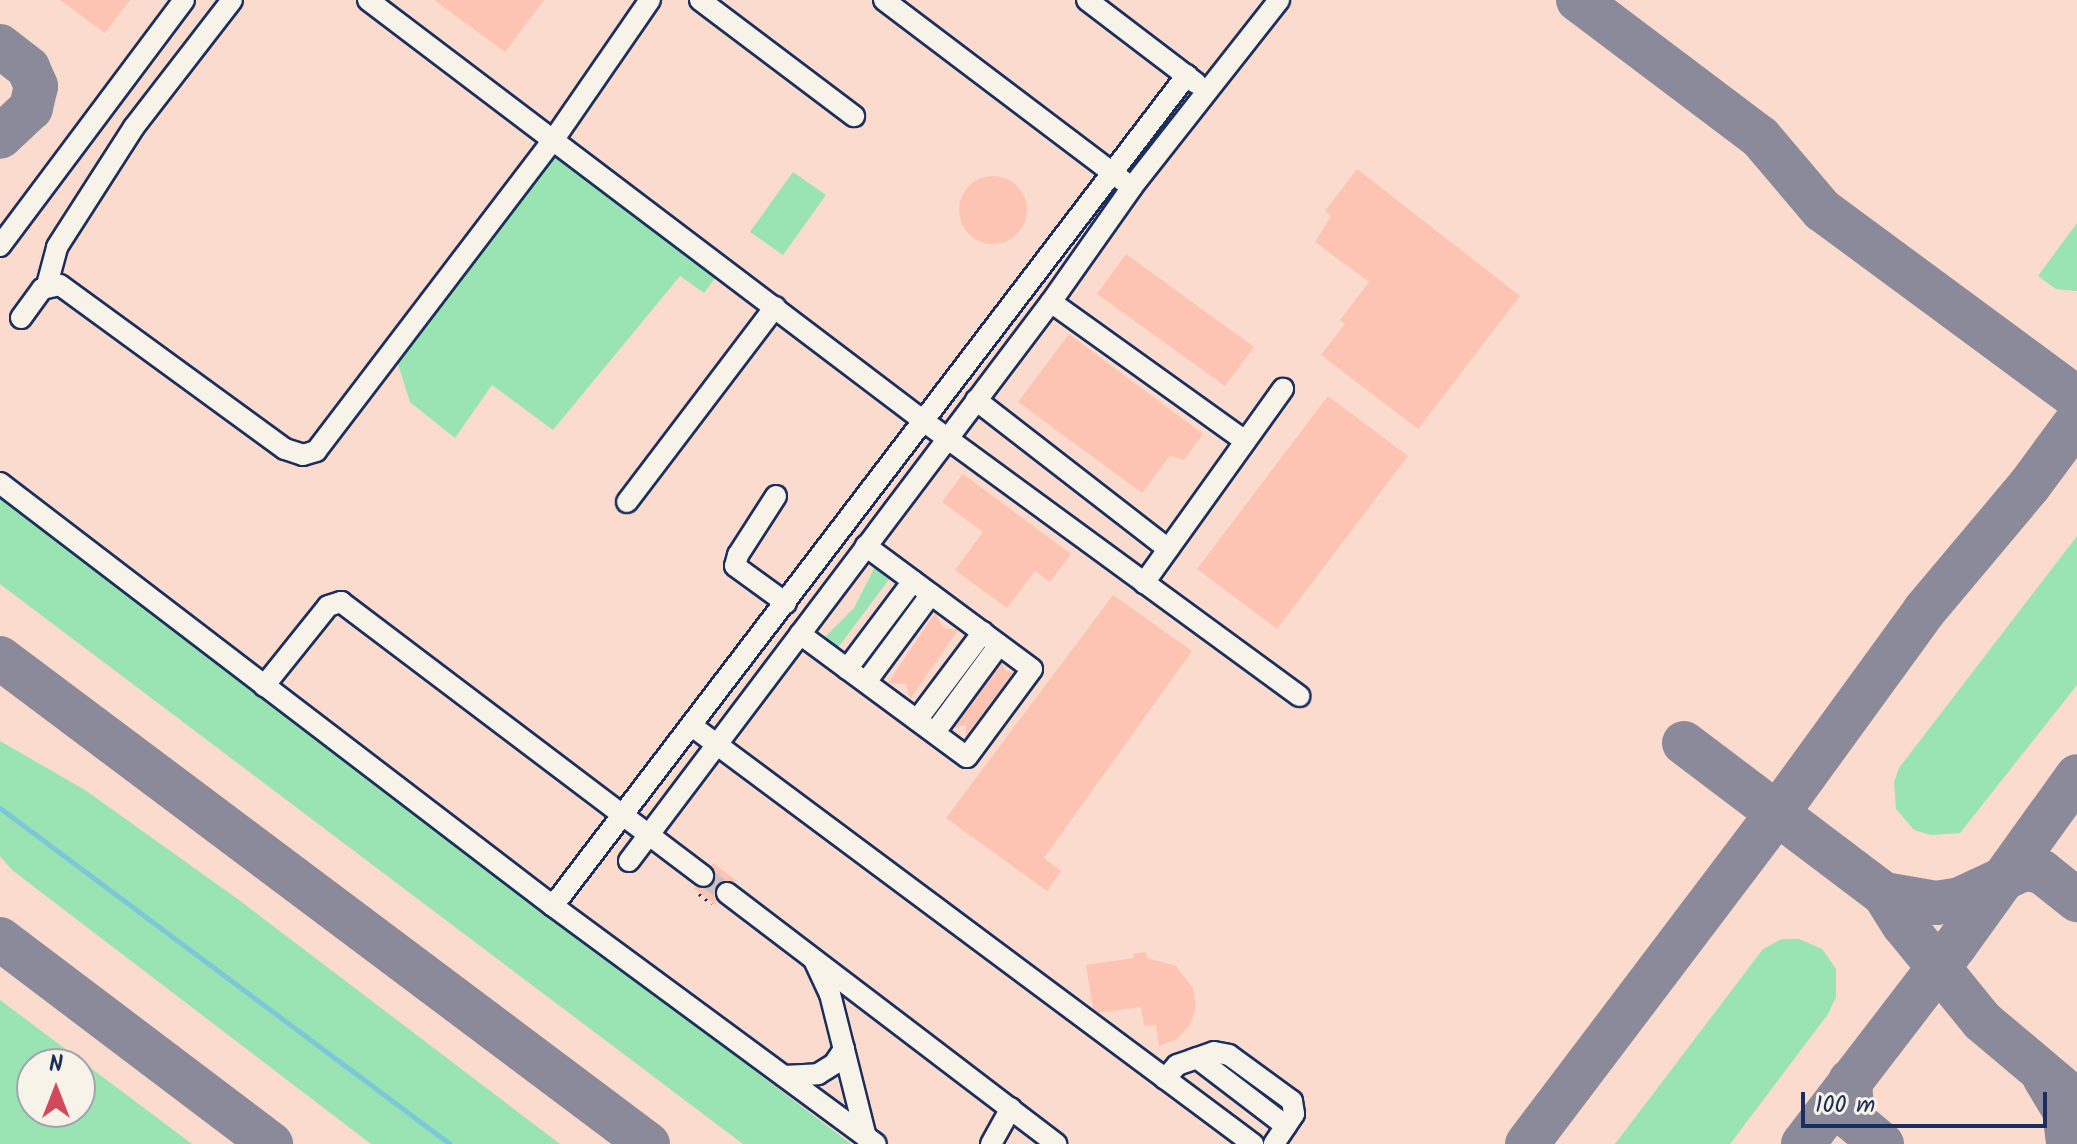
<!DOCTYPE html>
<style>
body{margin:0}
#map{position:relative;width:2077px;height:1144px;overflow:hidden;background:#f9e5d8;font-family:Kalam,sans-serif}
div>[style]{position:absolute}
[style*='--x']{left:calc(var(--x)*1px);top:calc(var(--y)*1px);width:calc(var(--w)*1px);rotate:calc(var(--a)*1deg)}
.built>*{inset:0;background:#fadbcd}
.green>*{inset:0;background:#9ae3b2}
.stream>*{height:5px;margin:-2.5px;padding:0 2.5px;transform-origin:2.5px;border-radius:2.5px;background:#7bc8d9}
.taxiway>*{height:44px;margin:-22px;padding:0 22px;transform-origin:22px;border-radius:22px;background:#8a8a9b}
.building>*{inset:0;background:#fec4b3}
.round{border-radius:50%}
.minor-tunnel>*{height:20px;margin-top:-10px;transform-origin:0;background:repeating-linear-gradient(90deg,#cdc1c0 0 20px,transparent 0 30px)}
.path>*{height:3px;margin-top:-1.5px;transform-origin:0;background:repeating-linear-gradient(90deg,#1b2f5e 0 2px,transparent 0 8px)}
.roads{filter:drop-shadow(2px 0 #1b2f5e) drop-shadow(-2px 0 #1b2f5e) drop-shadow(0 2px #1b2f5e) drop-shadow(0 -2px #1b2f5e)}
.minor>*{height:20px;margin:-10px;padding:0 10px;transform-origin:10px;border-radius:10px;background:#f7f3e8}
span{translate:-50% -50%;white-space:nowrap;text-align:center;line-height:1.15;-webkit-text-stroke:8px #f7f3e8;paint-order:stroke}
.north{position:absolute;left:16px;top:1048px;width:80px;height:80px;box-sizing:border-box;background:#f7f3e8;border:2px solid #9fa5b1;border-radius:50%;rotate:0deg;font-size:22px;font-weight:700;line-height:32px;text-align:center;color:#1b2f5e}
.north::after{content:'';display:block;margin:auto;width:28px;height:36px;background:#d1495b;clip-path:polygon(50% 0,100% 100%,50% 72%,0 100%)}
.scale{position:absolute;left:1801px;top:1092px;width:246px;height:36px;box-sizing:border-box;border:4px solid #1b2f5e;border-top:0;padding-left:10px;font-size:24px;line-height:28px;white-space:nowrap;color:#1b2f5e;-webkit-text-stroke:6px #f7f3e8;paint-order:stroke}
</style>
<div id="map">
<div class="built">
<i style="clip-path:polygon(evenodd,0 0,2077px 0,2077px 1144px,0 1144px,0 0,32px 1064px,80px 1064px,80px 1112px,32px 1112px,32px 1064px)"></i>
</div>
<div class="green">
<i style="clip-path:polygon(557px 152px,720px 271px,704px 293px,680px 276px,553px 430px,492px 385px,455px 438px,410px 402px,397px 361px)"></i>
<i style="clip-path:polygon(793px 172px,826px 195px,783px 255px,750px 232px)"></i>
<i style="clip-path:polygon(2077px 223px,2077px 291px,2056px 289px,2038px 276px)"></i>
<i style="clip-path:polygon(0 496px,851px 1144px,743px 1144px,0 584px)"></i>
<i style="clip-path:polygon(2077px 536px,2077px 685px,1960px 833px,1931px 835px,1914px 830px,1896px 809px,1894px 782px,1899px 768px)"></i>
<i style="clip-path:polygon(875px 567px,890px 578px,837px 649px,823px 639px,854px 608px)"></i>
<i style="clip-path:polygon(0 741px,85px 790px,239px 900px,560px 1144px,371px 1144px,12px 870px,0 856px)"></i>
<i style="clip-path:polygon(1782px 939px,1799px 939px,1822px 949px,1836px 969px,1836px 997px,1828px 1014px,1730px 1144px,1615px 1144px,1763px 949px)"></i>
<i style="clip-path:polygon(evenodd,0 1000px,192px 1144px,0 1144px,0 1000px,32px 1064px,80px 1064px,80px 1112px,32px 1112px,32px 1064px)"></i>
</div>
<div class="stream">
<i style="--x:0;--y:808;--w:562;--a:36.75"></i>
</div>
<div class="taxiway">
<i style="--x:1578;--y:0;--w:228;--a:37"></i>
<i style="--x:1760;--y:137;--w:96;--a:49.7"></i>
<i style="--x:1822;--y:210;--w:317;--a:36.4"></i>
<i style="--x:0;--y:46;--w:36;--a:38"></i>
<i style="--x:28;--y:68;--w:20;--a:66"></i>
<i style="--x:36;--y:86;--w:23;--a:103"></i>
<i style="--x:31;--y:108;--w:42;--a:136.9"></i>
<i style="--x:0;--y:658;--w:810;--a:36.87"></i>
<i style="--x:1684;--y:743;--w:251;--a:37.1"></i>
<i style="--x:1884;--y:894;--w:36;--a:58"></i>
<i style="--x:1903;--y:924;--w:125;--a:50.8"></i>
<i style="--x:1982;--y:1021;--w:124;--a:40.1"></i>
<i style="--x:1898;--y:905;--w:18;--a:-142"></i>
<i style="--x:1884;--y:894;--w:53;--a:9.8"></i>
<i style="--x:1936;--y:903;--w:24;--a:-9"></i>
<i style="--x:1960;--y:899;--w:71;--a:-25.1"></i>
<i style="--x:2024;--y:869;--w:18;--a:9"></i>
<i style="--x:2042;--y:872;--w:45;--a:38.7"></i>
<i style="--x:0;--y:939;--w:340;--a:37.1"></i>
<i style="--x:2044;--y:1077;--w:39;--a:59"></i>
<i style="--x:2064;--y:1110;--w:34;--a:83"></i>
<i style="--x:1850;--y:1081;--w:39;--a:86"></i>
<i style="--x:1853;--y:1120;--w:38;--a:40"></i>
<i style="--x:1527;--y:1144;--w:413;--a:-52.9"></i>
<i style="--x:1776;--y:815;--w:252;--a:-54"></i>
<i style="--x:1924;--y:611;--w:163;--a:-50"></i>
<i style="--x:2029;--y:486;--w:81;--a:-53.6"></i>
<i style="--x:1803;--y:1144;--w:250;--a:-52.5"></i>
<i style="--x:1955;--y:946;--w:209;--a:-54.3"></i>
</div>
<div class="building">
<i style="clip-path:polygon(60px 0,130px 0,105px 33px)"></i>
<i style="clip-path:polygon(434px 0,544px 0,505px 52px)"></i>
<i style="clip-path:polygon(1357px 169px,1520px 296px,1418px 429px,1321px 355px,1345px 324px,1340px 320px,1369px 282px,1315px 242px,1331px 216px,1325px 211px)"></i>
<i class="round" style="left:959px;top:176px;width:68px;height:68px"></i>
<i style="clip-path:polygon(1126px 254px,1254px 347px,1225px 386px,1097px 294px)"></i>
<i style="clip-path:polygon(1069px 334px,1203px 434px,1184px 460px,1170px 456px,1142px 493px,1018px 402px)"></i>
<i style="clip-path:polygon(1328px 396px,1408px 456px,1277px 629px,1197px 569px)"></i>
<i style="clip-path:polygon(963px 474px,1071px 554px,1050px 582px,1035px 571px,1007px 608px,955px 570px,983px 532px,942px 502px)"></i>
<i style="clip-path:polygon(1113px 595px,1192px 651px,1044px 858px,1061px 871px,1047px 891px,946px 818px)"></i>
<i style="clip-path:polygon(935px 613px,943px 628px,958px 630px,910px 699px,906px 684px,888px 683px)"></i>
<i style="clip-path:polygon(1002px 663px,1006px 671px,1014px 672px,966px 736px,966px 725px,954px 728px)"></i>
<i style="clip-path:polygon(713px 863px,737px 881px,717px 885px,714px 892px,717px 906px,693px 888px,713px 884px,716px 877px,711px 866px)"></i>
<i style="clip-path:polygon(1146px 952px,1147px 958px,1176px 966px,1193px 988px,1196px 1007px,1190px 1025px,1177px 1039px,1159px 1046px,1156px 1025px,1144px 1026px,1141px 1007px,1098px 1013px,1093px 1008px,1086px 965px,1134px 958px,1133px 954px)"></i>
</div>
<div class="minor-tunnel">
<i style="--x:703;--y:876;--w:29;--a:35"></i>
</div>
<div class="path">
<i style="--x:699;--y:894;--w:16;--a:38"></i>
</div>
<div class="roads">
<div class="minor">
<i style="--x:368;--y:0;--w:699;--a:37.15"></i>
<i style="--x:925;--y:422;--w:464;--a:36.2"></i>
<i style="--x:700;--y:0;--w:193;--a:37"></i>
<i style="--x:884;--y:0;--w:300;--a:37.1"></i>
<i style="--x:1087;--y:0;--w:137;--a:37.3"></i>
<i style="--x:0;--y:246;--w:307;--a:-53.2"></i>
<i style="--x:47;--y:285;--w:39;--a:-75"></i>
<i style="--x:57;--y:247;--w:143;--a:-57.3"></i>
<i style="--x:134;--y:127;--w:160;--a:-52.3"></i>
<i style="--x:1051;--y:302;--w:239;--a:35.6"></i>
<i style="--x:21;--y:318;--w:36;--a:-54"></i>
<i style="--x:42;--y:289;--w:18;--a:-13"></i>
<i style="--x:60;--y:285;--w:278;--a:36.1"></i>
<i style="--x:285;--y:449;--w:19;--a:18"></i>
<i style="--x:303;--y:455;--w:14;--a:-17"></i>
<i style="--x:316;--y:451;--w:392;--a:-52.7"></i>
<i style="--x:554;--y:139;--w:169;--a:-55.4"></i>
<i style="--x:976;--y:400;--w:243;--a:37.8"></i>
<i style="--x:0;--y:483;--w:696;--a:37.41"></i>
<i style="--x:553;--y:906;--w:401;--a:36.4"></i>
<i style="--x:776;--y:496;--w:70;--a:122.8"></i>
<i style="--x:738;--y:555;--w:11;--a:105"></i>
<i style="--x:735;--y:566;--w:63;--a:36"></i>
<i style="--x:627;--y:502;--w:245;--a:-52.8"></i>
<i style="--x:1144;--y:583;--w:239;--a:-54.4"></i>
<i style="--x:800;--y:634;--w:207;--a:36.4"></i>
<i style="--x:967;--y:757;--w:109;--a:-53.5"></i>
<i style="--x:1032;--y:669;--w:207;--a:-143.5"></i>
<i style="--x:847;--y:669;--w:110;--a:-53.1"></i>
<i style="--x:866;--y:682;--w:109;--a:-53.5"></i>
<i style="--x:264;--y:686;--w:102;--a:-51.3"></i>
<i style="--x:328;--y:606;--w:14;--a:-17"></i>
<i style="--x:341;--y:602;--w:454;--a:37.1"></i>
<i style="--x:917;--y:720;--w:110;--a:-53.1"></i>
<i style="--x:692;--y:726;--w:700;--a:36.69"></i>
<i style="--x:935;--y:732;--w:108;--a:-53.7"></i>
<i style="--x:629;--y:861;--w:700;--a:-52.95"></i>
<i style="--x:1051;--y:302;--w:141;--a:-54.8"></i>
<i style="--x:1132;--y:187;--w:238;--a:-51.8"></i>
<i style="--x:727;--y:893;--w:414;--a:37.3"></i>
<i style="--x:553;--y:906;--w:1045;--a:-52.66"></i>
<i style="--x:815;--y:962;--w:35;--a:65"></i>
<i style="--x:830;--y:994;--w:147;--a:75.9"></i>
<i style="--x:1197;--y:1058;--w:112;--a:37.4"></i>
<i style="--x:784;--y:1076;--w:34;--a:-3"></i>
<i style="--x:818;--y:1074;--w:19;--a:-32"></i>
<i style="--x:834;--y:1064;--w:18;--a:-56"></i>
<i style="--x:1165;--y:1079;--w:18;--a:-49"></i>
<i style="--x:1177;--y:1065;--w:39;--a:-19"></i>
<i style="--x:1214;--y:1052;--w:15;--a:11"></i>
<i style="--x:1229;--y:1055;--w:78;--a:36.1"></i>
<i style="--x:1292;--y:1101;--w:13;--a:81"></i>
<i style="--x:1294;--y:1114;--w:36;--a:124"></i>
<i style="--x:991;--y:1144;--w:41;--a:-60.9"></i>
</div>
</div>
<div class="north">N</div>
<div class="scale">100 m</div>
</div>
